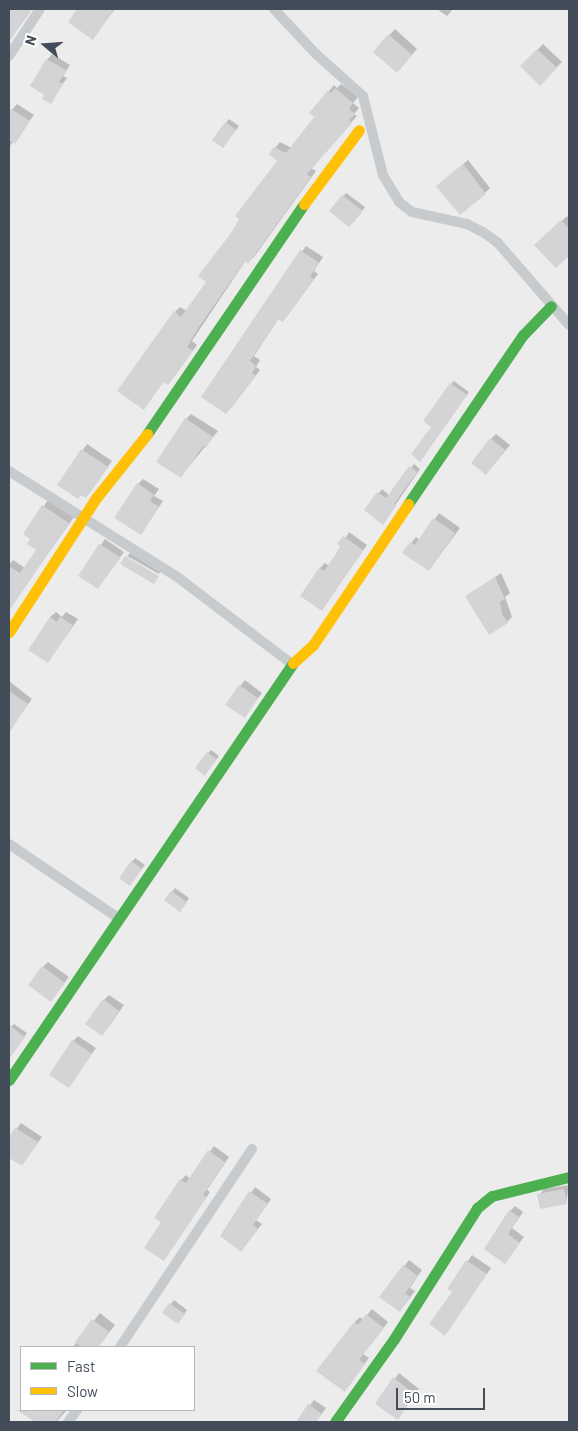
<!DOCTYPE html>
<style>
body{margin:0}
#map{position:relative;width:578px;height:1431px;overflow:hidden;background:#edecec;font-family:Barlow,sans-serif}
div>[style]{position:absolute}
[style*='--x']{left:calc(var(--x)*1px);top:calc(var(--y)*1px);width:calc(var(--w)*1px);rotate:calc(var(--a)*1deg)}
.shadow>*{inset:0;background:#0003}
.building>*{inset:0;background:#d4d4d7}
.street>*{height:10px;margin:-5px;padding:0 5px;transform-origin:5px;border-radius:5px;background:#c8cbcd}
.fast>*{height:11px;margin:-5.5px;padding:0 5.5px;transform-origin:5.5px;border-radius:5.5px;background:#4caf50}
.slow>*{height:11px;margin:-5.5px;padding:0 5.5px;transform-origin:5.5px;border-radius:5.5px;background:#ffc107}
span{translate:-50% -50%;white-space:nowrap;text-align:center;line-height:1.15;-webkit-text-stroke:5px #fff;paint-order:stroke}
.frame{position:absolute;inset:0;border:10px solid #434d59;pointer-events:none}
.legend{position:absolute;left:20px;top:1346px;width:175px;height:65px;box-sizing:border-box;background:#fff;border:1px solid #b4b8bd;margin:0;padding:6px 9px;list-style:none;font-size:15px;color:#434d59}
.legend li{display:flex;align-items:center;gap:10px;height:25px}
.legend b{width:25px;border:1px solid #b4b8bd}
.north{position:absolute;left:20px;top:20px;width:50px;height:50px;-webkit-text-stroke:4px #fff;paint-order:stroke;rotate:288deg;font-size:14px;font-weight:700;line-height:20px;text-align:center;color:#434d59}
.north::after{content:'';display:block;margin:auto;width:18px;height:22px;background:#434d59;clip-path:polygon(50% 0,100% 100%,50% 72%,0 100%)}
.scale{position:absolute;left:396px;top:1388px;width:89px;height:22px;box-sizing:border-box;border:2px solid #434d59;border-top:0;padding-left:6px;font-size:15px;line-height:18px;white-space:nowrap;color:#434d59;-webkit-text-stroke:4px #fff;paint-order:stroke}
</style>
<div id="map">
<div class="shadow">
<i style="clip-path:polygon(9px 9px,32px 9px,9px 41px)"></i>
<i style="clip-path:polygon(79px 9px,115px 9px,93px 38px,70px 22px)"></i>
<i style="clip-path:polygon(437px 9px,453px 9px,447px 16px)"></i>
<i style="clip-path:polygon(395px 29px,417px 49px,402px 66px,374px 52px)"></i>
<i style="clip-path:polygon(543px 44px,562px 62px,540px 84px,522px 66px)"></i>
<i style="clip-path:polygon(52px 54px,70px 65px,63px 76px,67px 78px,50px 102px,46px 94px,47px 60px)"></i>
<i style="clip-path:polygon(341px 84px,358px 97px,353px 103px,359px 108px,354px 114px,357px 116px,311px 168px,316px 171px,254px 257px,248px 262px,246px 260px,192px 341px,197px 345px,173px 378px,164px 381px,144px 408px,175px 312px,180px 307px,187px 311px,208px 282px,232px 234px,279px 160px,275px 148px,280px 142px,292px 148px,316px 117px,311px 113px,334px 85px,337px 88px)"></i>
<i style="clip-path:polygon(17px 104px,34px 115px,9px 147px,9px 113px)"></i>
<i style="clip-path:polygon(229px 119px,239px 126px,226px 143px,213px 139px)"></i>
<i style="clip-path:polygon(468px 160px,490px 188px,485px 193px,443px 181px)"></i>
<i style="clip-path:polygon(346px 193px,365px 207px,353px 223px,331px 211px)"></i>
<i style="clip-path:polygon(567px 216px,569px 219px,569px 254px,556px 267px,536px 246px)"></i>
<i style="clip-path:polygon(306px 246px,323px 257px,314px 271px,318px 274px,287px 316px,279px 318px,254px 356px,260px 360px,256px 367px,260px 370px,231px 408px,202px 396px)"></i>
<i style="clip-path:polygon(454px 381px,469px 392px,423px 457px,451px 384px)"></i>
<i style="clip-path:polygon(191px 414px,218px 431px,181px 476px,186px 419px)"></i>
<i style="clip-path:polygon(496px 434px,510px 445px,491px 468px,491px 439px)"></i>
<i style="clip-path:polygon(87px 444px,112px 461px,91px 491px,59px 484px)"></i>
<i style="clip-path:polygon(414px 464px,420px 469px,383px 523px,365px 510px,382px 489px,389px 495px)"></i>
<i style="clip-path:polygon(143px 479px,159px 489px,154px 496px,163px 501px,141px 534px,138px 484px)"></i>
<i style="clip-path:polygon(48px 500px,74px 517px,11px 606px,9px 565px,13px 560px,25px 568px,37px 549px,32px 539px,25px 534px)"></i>
<i style="clip-path:polygon(439px 513px,460px 528px,429px 570px,404px 552px,416px 537px,420px 540px)"></i>
<i style="clip-path:polygon(349px 532px,367px 545px,322px 609px,301px 596px,320px 568px,325px 563px,329px 566px)"></i>
<i style="clip-path:polygon(105px 539px,124px 552px,98px 588px,80px 575px)"></i>
<i style="clip-path:polygon(130px 553px,160px 572px,159px 574px,127px 556px)"></i>
<i style="clip-path:polygon(501px 573px,510px 593px,505px 597px,512px 617px,507px 622px,467px 596px)"></i>
<i style="clip-path:polygon(56px 612px,62px 617px,66px 612px,78px 619px,48px 662px,50px 617px)"></i>
<i style="clip-path:polygon(245px 680px,262px 693px,244px 717px,240px 686px)"></i>
<i style="clip-path:polygon(9px 681px,32px 699px,10px 729px,9px 728px)"></i>
<i style="clip-path:polygon(211px 750px,219px 756px,205px 774px,208px 753px)"></i>
<i style="clip-path:polygon(135px 858px,145px 865px,130px 884px,120px 877px)"></i>
<i style="clip-path:polygon(175px 888px,189px 898px,183px 907px,166px 900px)"></i>
<i style="clip-path:polygon(48px 962px,69px 977px,51px 1000px,43px 967px)"></i>
<i style="clip-path:polygon(109px 995px,124px 1005px,107px 1029px,104px 1000px)"></i>
<i style="clip-path:polygon(14px 1024px,27px 1033px,9px 1058px,9px 1029px)"></i>
<i style="clip-path:polygon(78px 1036px,96px 1048px,69px 1086px,73px 1041px)"></i>
<i style="clip-path:polygon(21px 1123px,42px 1137px,22px 1165px,9px 1156px,9px 1139px)"></i>
<i style="clip-path:polygon(214px 1146px,229px 1157px,207px 1190px,210px 1192px,164px 1259px,163px 1222px,181px 1180px,186px 1175px,190px 1179px)"></i>
<i style="clip-path:polygon(569px 1185px,566px 1203px,539px 1195px,544px 1189px)"></i>
<i style="clip-path:polygon(255px 1187px,271px 1199px,256px 1220px,262px 1224px,241px 1250px,221px 1236px)"></i>
<i style="clip-path:polygon(515px 1206px,523px 1212px,512px 1228px,524px 1237px,505px 1262px,510px 1211px)"></i>
<i style="clip-path:polygon(472px 1255px,491px 1268px,445px 1334px,454px 1292px,449px 1288px)"></i>
<i style="clip-path:polygon(409px 1260px,422px 1270px,410px 1288px,415px 1291px,400px 1311px,381px 1297px)"></i>
<i style="clip-path:polygon(174px 1300px,187px 1310px,181px 1319px,164px 1313px)"></i>
<i style="clip-path:polygon(372px 1309px,388px 1322px,363px 1354px,369px 1358px,345px 1390px,318px 1371px,355px 1322px,360px 1317px,363px 1320px)"></i>
<i style="clip-path:polygon(100px 1313px,115px 1325px,98px 1347px,73px 1347px)"></i>
<i style="clip-path:polygon(399px 1373px,419px 1389px,398px 1418px,377px 1404px)"></i>
<i style="clip-path:polygon(314px 1400px,326px 1408px,321px 1415px,312px 1422px,297px 1422px)"></i>
<i style="clip-path:polygon(26px 1410px,67px 1410px,56px 1422px,37px 1422px,25px 1414px)"></i>
</div>
<div class="building">
<i style="clip-path:polygon(9px 9px,32px 9px,9px 41px)"></i>
<i style="clip-path:polygon(77px 9px,114px 9px,93px 40px,68px 22px)"></i>
<i style="clip-path:polygon(388px 34px,412px 55px,397px 73px,373px 52px)"></i>
<i style="clip-path:polygon(537px 49px,557px 68px,540px 86px,520px 66px)"></i>
<i style="clip-path:polygon(46px 59px,66px 70px,59px 82px,63px 84px,51px 104px,42px 99px,44px 95px,30px 86px)"></i>
<i style="clip-path:polygon(335px 88px,353px 103px,349px 109px,355px 114px,349px 120px,352px 123px,307px 174px,311px 177px,248px 264px,245px 261px,198px 328px,187px 347px,193px 351px,189px 356px,168px 385px,163px 382px,144px 410px,117px 391px,174px 311px,181px 317px,206px 282px,198px 276px,231px 233px,239px 219px,235px 216px,277px 161px,269px 154px,274px 147px,286px 153px,314px 117px,309px 113px,328px 90px,331px 93px)"></i>
<i style="clip-path:polygon(9px 108px,30px 121px,15px 144px,9px 140px)"></i>
<i style="clip-path:polygon(225px 122px,236px 130px,223px 148px,212px 140px)"></i>
<i style="clip-path:polygon(463px 164px,486px 194px,460px 215px,436px 186px)"></i>
<i style="clip-path:polygon(342px 195px,363px 211px,349px 227px,329px 211px)"></i>
<i style="clip-path:polygon(561px 220px,569px 229px,569px 256px,556px 268px,534px 245px)"></i>
<i style="clip-path:polygon(300px 250px,319px 263px,310px 276px,314px 279px,283px 322px,278px 319px,250px 361px,256px 366px,252px 373px,256px 376px,226px 414px,201px 397px)"></i>
<i style="clip-path:polygon(450px 383px,467px 395px,420px 462px,411px 454px,431px 427px,423px 421px)"></i>
<i style="clip-path:polygon(185px 418px,213px 437px,206px 448px,203px 446px,181px 478px,156px 462px)"></i>
<i style="clip-path:polygon(490px 438px,505px 450px,486px 475px,471px 463px)"></i>
<i style="clip-path:polygon(81px 449px,108px 467px,86px 498px,81px 495px,78px 499px,57px 485px)"></i>
<i style="clip-path:polygon(409px 466px,417px 472px,394px 504px,396px 506px,383px 525px,364px 510px,377px 492px,386px 498px)"></i>
<i style="clip-path:polygon(137px 483px,154px 495px,150px 501px,159px 507px,141px 535px,114px 518px)"></i>
<i style="clip-path:polygon(42px 505px,69px 523px,9px 611px,9px 566px,20px 573px,36px 550px,27px 544px,30px 539px,23px 534px)"></i>
<i style="clip-path:polygon(433px 518px,455px 533px,429px 571px,402px 553px,410px 542px,415px 545px)"></i>
<i style="clip-path:polygon(343px 536px,363px 550px,322px 611px,300px 596px,319px 568px,324px 571px,341px 547px,337px 544px)"></i>
<i style="clip-path:polygon(99px 544px,120px 557px,98px 589px,78px 576px)"></i>
<i style="clip-path:polygon(125px 556px,159px 576px,154px 584px,120px 564px)"></i>
<i style="clip-path:polygon(495px 577px,505px 599px,500px 602px,502px 614px,508px 623px,489px 635px,465px 596px)"></i>
<i style="clip-path:polygon(50px 617px,57px 622px,60px 617px,73px 625px,48px 663px,28px 650px)"></i>
<i style="clip-path:polygon(239px 685px,258px 698px,245px 718px,225px 705px)"></i>
<i style="clip-path:polygon(9px 691px,28px 704px,9px 733px)"></i>
<i style="clip-path:polygon(207px 752px,216px 759px,205px 776px,195px 768px)"></i>
<i style="clip-path:polygon(131px 861px,142px 869px,130px 886px,119px 878px)"></i>
<i style="clip-path:polygon(171px 891px,187px 902px,180px 912px,164px 900px)"></i>
<i style="clip-path:polygon(42px 966px,65px 983px,51px 1002px,28px 985px)"></i>
<i style="clip-path:polygon(103px 999px,119px 1011px,102px 1036px,85px 1024px)"></i>
<i style="clip-path:polygon(9px 1025px,25px 1037px,9px 1059px)"></i>
<i style="clip-path:polygon(72px 1040px,92px 1054px,69px 1088px,49px 1075px)"></i>
<i style="clip-path:polygon(15px 1128px,38px 1142px,22px 1166px,9px 1158px,9px 1137px)"></i>
<i style="clip-path:polygon(208px 1150px,225px 1162px,203px 1195px,207px 1197px,164px 1261px,144px 1248px,161px 1222px,154px 1218px,180px 1179px,186px 1183px)"></i>
<i style="clip-path:polygon(564px 1189px,567px 1204px,540px 1209px,537px 1194px)"></i>
<i style="clip-path:polygon(249px 1191px,268px 1204px,253px 1225px,258px 1229px,241px 1252px,220px 1236px)"></i>
<i style="clip-path:polygon(509px 1210px,519px 1217px,508px 1234px,520px 1243px,505px 1264px,484px 1249px)"></i>
<i style="clip-path:polygon(466px 1260px,487px 1274px,445px 1336px,429px 1324px,452px 1292px,447px 1289px)"></i>
<i style="clip-path:polygon(403px 1265px,418px 1276px,405px 1293px,410px 1297px,400px 1312px,379px 1297px)"></i>
<i style="clip-path:polygon(169px 1303px,185px 1314px,178px 1324px,162px 1313px)"></i>
<i style="clip-path:polygon(366px 1314px,384px 1328px,359px 1360px,365px 1364px,345px 1392px,316px 1371px,354px 1322px,358px 1325px)"></i>
<i style="clip-path:polygon(92px 1319px,109px 1332px,98px 1347px,81px 1347px,75px 1342px)"></i>
<i style="clip-path:polygon(393px 1377px,414px 1394px,398px 1420px,375px 1404px)"></i>
<i style="clip-path:polygon(308px 1404px,322px 1414px,316px 1422px,296px 1422px)"></i>
<i style="clip-path:polygon(17px 1410px,64px 1410px,55px 1422px,35px 1422px)"></i>
</div>
<div class="street">
<i style="--x:274;--y:9;--w:62;--a:47"></i>
<i style="--x:316;--y:54;--w:63;--a:41.8"></i>
<i style="--x:363;--y:96;--w:81;--a:75.8"></i>
<i style="--x:383;--y:175;--w:31;--a:59"></i>
<i style="--x:399;--y:202;--w:16;--a:38"></i>
<i style="--x:412;--y:212;--w:56;--a:12.3"></i>
<i style="--x:467;--y:224;--w:18;--a:27"></i>
<i style="--x:483;--y:232;--w:19;--a:36"></i>
<i style="--x:498;--y:243;--w:108;--a:49.1"></i>
<i style="--x:9;--y:56;--w:56;--a:-56.6"></i>
<i style="--x:9;--y:471;--w:197;--a:32.2"></i>
<i style="--x:176;--y:576;--w:146;--a:37.2"></i>
<i style="--x:9;--y:844;--w:130;--a:34.1"></i>
<i style="--x:120;--y:1347;--w:238;--a:-56.3"></i>
<i style="--x:68;--y:1422;--w:15;--a:-53"></i>
</div>
<div class="fast">
<i style="--x:147;--y:434;--w:278;--a:-55.7"></i>
<i style="--x:408;--y:504;--w:204;--a:-55.8"></i>
<i style="--x:523;--y:335;--w:40;--a:-46"></i>
<i style="--x:9;--y:1080;--w:505;--a:-55.74"></i>
<i style="--x:335;--y:1422;--w:102;--a:-54.6"></i>
<i style="--x:394;--y:1339;--w:155;--a:-57.6"></i>
<i style="--x:477;--y:1208;--w:19;--a:-39"></i>
<i style="--x:492;--y:1196;--w:79;--a:-13.9"></i>
</div>
<div class="slow">
<i style="--x:304;--y:204;--w:92;--a:-53.4"></i>
<i style="--x:9;--y:632;--w:160;--a:-57"></i>
<i style="--x:96;--y:498;--w:82;--a:-51.4"></i>
<i style="--x:293;--y:663;--w:27;--a:-42"></i>
<i style="--x:313;--y:645;--w:170;--a:-56"></i>
</div>
<div class="frame"></div>
<ul class="legend">
<li><b style="height:6px;background:#4caf50"></b>Fast</li>
<li><b style="height:6px;background:#ffc107"></b>Slow</li>
</ul>
<div class="north">N</div>
<div class="scale">50 m</div>
</div>
